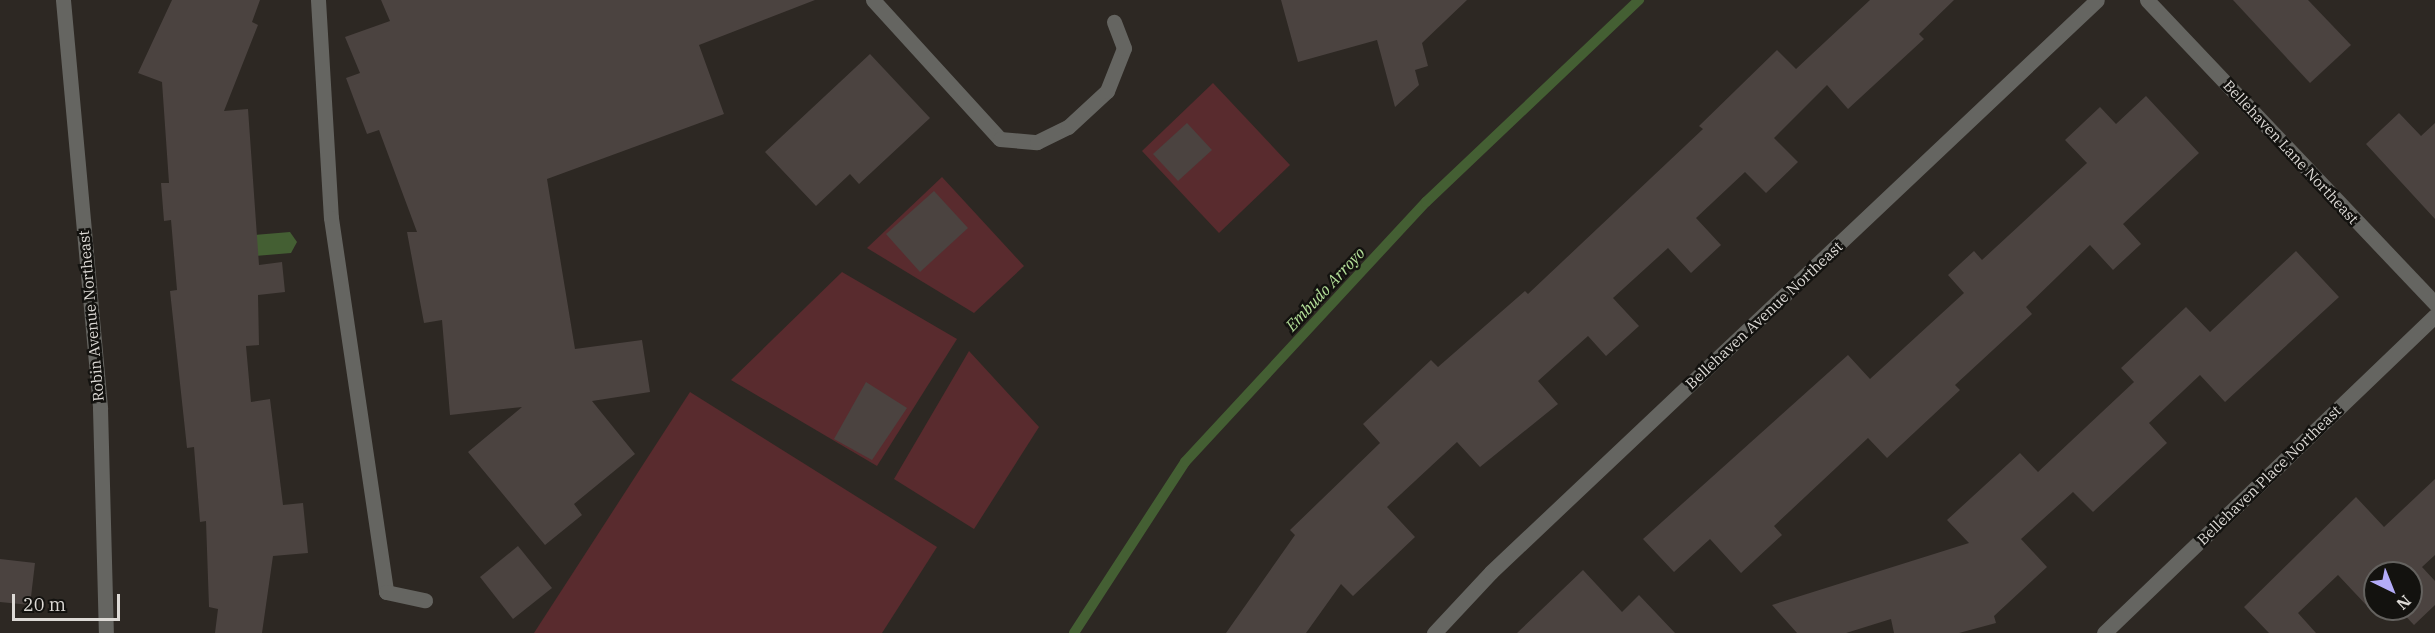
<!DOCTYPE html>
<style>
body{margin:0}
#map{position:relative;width:2435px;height:633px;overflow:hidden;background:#2d2823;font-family:"IBM Plex Serif",serif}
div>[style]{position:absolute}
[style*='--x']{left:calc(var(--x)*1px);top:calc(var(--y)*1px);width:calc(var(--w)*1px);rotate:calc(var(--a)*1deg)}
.green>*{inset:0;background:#592b2e}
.water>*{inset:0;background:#445f33}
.stream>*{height:10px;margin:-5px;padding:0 5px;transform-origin:5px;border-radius:5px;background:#445f33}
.building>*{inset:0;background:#4b4340}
.minor>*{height:15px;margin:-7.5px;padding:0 7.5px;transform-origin:7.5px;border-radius:7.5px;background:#656561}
span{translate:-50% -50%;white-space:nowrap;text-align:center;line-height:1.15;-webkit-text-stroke:5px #13120f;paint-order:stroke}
.street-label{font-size:15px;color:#dddad6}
.water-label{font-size:16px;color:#b5e19a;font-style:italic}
.north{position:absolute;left:2363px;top:561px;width:60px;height:60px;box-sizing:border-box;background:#13120f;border:2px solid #64625f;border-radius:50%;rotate:137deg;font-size:16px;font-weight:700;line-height:24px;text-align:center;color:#dddad6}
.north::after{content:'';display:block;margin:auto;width:21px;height:27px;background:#b4acf9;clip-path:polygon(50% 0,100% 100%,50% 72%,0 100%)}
.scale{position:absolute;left:12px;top:594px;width:108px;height:27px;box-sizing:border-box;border:3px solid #dddad6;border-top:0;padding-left:8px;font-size:18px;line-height:21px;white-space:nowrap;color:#dddad6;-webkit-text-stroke:4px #13120f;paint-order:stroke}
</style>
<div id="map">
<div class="green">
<i style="clip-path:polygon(1213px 83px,1290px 165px,1219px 233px,1142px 151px)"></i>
<i style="clip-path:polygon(942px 177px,1024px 266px,974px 313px,867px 248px)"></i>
<i style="clip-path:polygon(842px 272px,957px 339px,877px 466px,731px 380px)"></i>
<i style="clip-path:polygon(969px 351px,1039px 427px,974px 529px,894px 479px)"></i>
<i style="clip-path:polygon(690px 392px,937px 547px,882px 633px,534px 633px)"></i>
</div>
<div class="water">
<i style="clip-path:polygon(290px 232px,297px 242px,291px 253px,255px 256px,253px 235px)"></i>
</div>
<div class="stream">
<i style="--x:1074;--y:633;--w:204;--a:-57"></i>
<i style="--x:1185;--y:462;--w:355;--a:-47.2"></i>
<i style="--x:1426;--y:202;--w:294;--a:-43.5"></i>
</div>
<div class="building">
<i style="clip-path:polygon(172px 0,260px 0,252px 22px,258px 25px,224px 111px,248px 109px,259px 265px,282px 262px,285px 292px,258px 295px,259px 345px,246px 346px,251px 402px,270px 399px,283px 505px,303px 503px,308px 553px,273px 556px,262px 633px,215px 633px,218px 609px,209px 607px,206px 521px,200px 522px,194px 447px,187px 448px,170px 291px,177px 290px,171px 220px,164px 221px,161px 183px,169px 183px,162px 82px,138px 73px)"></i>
<i style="clip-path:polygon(381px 0,815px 0,699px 45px,724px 114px,547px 179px,575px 349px,642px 340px,650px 392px,592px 401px,635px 454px,574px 504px,582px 515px,545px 545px,468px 452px,522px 407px,450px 415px,442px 320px,424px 323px,407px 232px,417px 232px,379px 130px,367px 134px,346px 78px,360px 73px,345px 37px,390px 21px)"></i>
<i style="clip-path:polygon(1281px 0,1467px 0,1422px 43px,1428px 66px,1415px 70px,1419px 85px,1395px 107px,1377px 40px,1298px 62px)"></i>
<i style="clip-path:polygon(1870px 0,1954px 0,1919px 34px,1924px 39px,1848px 109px,1827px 85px,1774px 138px,1798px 162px,1766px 193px,1745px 172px,1696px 218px,1721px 245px,1691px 273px,1668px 248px,1613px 298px,1639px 326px,1606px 356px,1588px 336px,1538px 381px,1558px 404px,1480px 467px,1457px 442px,1387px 507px,1415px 537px,1353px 596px,1341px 584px,1306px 633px,1226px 633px,1295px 535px,1290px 530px,1380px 443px,1363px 424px,1431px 360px,1438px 367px,1525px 291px,1528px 294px,1703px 129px,1699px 126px,1777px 50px,1796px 69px)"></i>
<i style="clip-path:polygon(2233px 0,2308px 0,2351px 45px,2310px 83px)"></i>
<i style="clip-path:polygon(870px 54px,930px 118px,859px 184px,850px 174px,816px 206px,765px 152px)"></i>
<i style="clip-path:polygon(2146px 96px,2199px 153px,2123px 224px,2141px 244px,2113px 270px,2090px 245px,2026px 307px,2032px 314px,1955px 385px,1960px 390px,1887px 458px,1868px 438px,1774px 526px,1782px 535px,1741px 573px,1710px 539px,1674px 572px,1643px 539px,1848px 355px,1870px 379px,1964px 293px,1948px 275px,1974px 251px,1982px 260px,2087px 163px,2065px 140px,2100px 107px,2116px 124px)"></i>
<i style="clip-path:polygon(2399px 113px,2421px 136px,2435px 123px,2435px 219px,2366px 144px)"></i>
<i style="clip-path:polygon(1187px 123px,1212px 150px,1178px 181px,1153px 154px)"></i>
<i style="clip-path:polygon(934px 191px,968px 228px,920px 272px,886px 234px)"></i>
<i style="clip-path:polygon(2296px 251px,2339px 297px,2225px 402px,2200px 375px,2149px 423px,2167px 443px,2093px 512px,2073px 492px,2021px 539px,2047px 567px,1994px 616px,1996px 623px,1959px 633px,1894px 633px,1891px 619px,1846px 633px,1797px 633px,1772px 605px,1969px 543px,1947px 520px,2020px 453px,2038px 472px,2134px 382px,2121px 368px,2186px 307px,2210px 332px)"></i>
<i style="clip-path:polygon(866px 382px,907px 408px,872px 460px,834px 439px)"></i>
<i style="clip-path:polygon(2435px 479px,2435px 555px,2422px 567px,2435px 581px,2435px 605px,2414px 625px,2399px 609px,2411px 609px,2411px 573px,2375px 573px,2375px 602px,2369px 608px,2338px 575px,2298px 613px,2316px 633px,2269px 633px,2244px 607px,2356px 497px,2384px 527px)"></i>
<i style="clip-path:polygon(518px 546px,552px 588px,513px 619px,480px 577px)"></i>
<i style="clip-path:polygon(0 559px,35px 563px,30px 605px,0 602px)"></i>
<i style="clip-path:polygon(1583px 570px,1622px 612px,1639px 595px,1675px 633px,1517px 633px)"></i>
</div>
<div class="minor">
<i style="--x:63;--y:0;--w:410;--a:84.8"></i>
<i style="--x:100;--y:408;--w:225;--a:88.5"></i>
<i style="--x:318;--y:0;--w:218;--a:86.6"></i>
<i style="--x:331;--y:218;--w:378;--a:81.6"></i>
<i style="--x:386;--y:592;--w:40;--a:12"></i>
<i style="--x:873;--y:0;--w:188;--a:47.6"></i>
<i style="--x:1000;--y:139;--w:37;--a:5"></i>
<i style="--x:1037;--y:142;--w:34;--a:-26"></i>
<i style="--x:1068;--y:127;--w:53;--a:-42.7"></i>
<i style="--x:1107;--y:91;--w:46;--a:-68.4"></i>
<i style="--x:1124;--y:48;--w:28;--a:-111"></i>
<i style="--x:2147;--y:0;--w:419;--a:46.5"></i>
<i style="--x:1434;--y:633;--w:83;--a:-46.9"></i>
<i style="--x:1491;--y:572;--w:833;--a:-43.35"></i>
<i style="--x:2104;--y:633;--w:458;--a:-43.8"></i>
</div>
<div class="street-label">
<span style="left:2291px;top:152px;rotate:47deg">Bellehaven Lane Northeast</span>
<span style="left:1764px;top:315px;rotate:-43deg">Bellehaven Avenue Northeast</span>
<span style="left:91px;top:316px;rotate:-95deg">Robin Avenue Northeast</span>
<span style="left:2269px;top:475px;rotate:-44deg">Bellehaven Place Northeast</span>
</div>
<div class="water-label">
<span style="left:1325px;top:289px;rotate:-47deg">Embudo Arroyo</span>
</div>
<div class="north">N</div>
<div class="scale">20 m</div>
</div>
